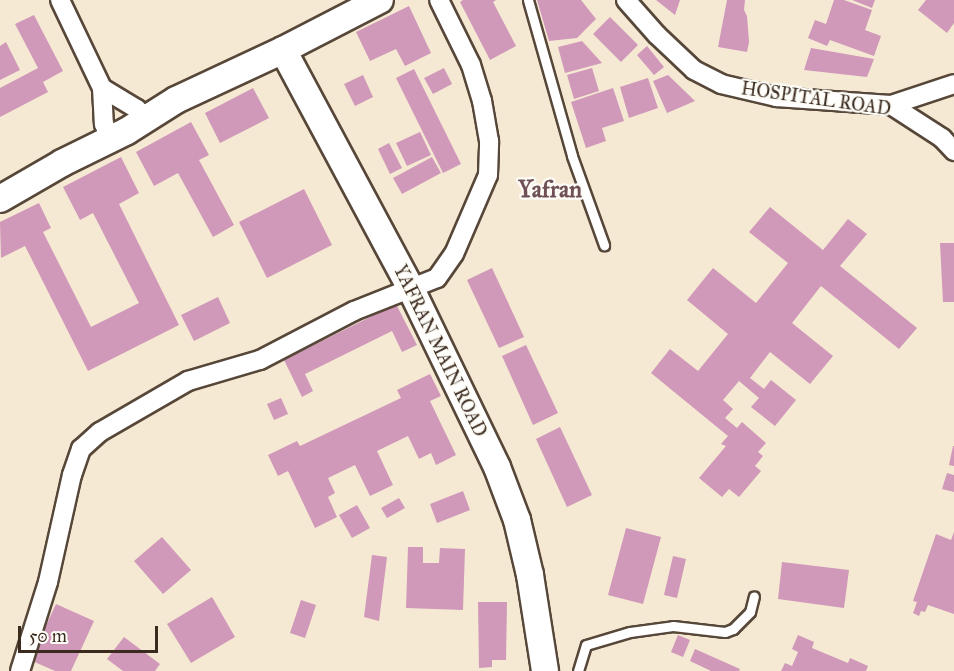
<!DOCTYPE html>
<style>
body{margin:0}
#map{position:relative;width:954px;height:671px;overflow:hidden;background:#f5e9d3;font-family:"IM FELL Great Primer",serif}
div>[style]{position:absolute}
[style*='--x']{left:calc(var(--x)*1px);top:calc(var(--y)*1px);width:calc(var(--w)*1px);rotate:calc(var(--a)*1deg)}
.building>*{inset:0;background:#d098b9}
.roads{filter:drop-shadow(2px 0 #574739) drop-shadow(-2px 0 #574739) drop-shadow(0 2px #574739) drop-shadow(0 -2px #574739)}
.lane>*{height:9px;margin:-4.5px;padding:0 4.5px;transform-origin:4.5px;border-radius:4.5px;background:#fff}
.street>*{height:18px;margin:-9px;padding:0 9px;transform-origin:9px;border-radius:9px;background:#fff}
.secondary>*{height:26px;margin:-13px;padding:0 13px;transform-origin:13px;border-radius:13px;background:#fff}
span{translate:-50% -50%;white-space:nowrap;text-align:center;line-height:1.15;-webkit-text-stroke:4.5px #fdfcf7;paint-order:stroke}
.street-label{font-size:18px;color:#3b2a1e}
.district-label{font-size:24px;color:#6f5054;font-weight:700}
.scale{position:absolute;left:18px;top:626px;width:140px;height:27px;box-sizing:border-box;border:3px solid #3b2a1e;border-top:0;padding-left:8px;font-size:18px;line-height:21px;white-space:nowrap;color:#3b2a1e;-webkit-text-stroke:4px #fdfcf7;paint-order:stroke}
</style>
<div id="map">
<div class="building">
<i style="clip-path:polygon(463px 0,496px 0,493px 2px,516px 46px,490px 60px,460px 2px)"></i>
<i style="clip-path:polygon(537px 0,581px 0,596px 19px,577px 38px,549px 41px)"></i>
<i style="clip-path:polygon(656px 0,680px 0,675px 15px)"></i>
<i style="clip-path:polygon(727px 0,745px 0,744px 10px,747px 16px,749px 42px,747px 52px,718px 47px)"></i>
<i style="clip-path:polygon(834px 0,844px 0,872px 10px,865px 30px,881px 36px,874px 56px,830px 40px,827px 46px,808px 38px,815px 20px,826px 24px)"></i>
<i style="clip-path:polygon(852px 0,875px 0,872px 8px)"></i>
<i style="clip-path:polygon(926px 0,954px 0,954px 23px,947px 33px,918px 10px)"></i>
<i style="clip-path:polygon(409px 6px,431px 53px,405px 66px,396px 49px,370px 61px,356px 32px)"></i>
<i style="clip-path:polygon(34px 15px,63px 71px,43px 82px,48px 92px,0 117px,0 88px,38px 68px,15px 24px)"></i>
<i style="clip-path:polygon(610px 17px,638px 45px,621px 62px,593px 34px)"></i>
<i style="clip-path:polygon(582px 41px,602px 63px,565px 73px,558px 47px)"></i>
<i style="clip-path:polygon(6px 42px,20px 70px,0 80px,0 46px)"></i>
<i style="clip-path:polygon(647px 46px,664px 67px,654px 75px,637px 55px)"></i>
<i style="clip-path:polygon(811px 48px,874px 59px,867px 77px,804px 70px)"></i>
<i style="clip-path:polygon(444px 68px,452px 84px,433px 94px,424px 78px)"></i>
<i style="clip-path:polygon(592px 68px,599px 91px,574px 99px,567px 75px)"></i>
<i style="clip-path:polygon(414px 69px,461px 164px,443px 173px,396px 78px)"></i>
<i style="clip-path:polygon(363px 75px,373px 97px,355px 106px,344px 84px)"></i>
<i style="clip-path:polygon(668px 75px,695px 101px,667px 113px,653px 81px)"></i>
<i style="clip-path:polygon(648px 78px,658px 108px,629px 118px,620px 87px)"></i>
<i style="clip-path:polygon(253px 88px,269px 118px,220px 143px,205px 113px)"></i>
<i style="clip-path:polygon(613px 88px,624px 121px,602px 128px,606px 141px,586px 148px,571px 102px)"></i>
<i style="clip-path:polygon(191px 122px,209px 155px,199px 160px,234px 225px,213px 237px,178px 173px,154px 186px,136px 152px)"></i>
<i style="clip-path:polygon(420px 132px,431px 155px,407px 166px,396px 143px)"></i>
<i style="clip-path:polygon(389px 143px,402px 168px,390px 174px,378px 149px)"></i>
<i style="clip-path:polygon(121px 157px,139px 193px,119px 204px,179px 325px,88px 371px,25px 246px,1px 258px,0 222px,39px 203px,51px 228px,43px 232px,91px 327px,139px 303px,93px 213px,80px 220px,63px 187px)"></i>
<i style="clip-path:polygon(432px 157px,441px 173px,402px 194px,393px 178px)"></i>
<i style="clip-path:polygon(304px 189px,332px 245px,267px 278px,239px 222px)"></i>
<i style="clip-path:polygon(770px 207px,823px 250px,848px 219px,867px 234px,840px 266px,917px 328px,899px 349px,821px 286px,792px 323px,833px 356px,810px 384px,770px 352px,750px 378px,764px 389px,771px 380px,796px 400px,775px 426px,751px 407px,759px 398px,739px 381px,723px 400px,733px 409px,725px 418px,737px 428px,742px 422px,766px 443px,758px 452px,763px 456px,755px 466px,761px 471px,739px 497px,729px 489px,722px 497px,699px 478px,726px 446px,721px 444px,728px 436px,651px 373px,670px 349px,698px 371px,728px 334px,687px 300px,713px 268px,756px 303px,788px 263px,749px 232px)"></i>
<i style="clip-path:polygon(940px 243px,954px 243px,954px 302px,943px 302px)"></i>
<i style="clip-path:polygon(492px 268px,524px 337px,499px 348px,467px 280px)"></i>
<i style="clip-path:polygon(218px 297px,230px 323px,194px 341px,181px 315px)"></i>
<i style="clip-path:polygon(396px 304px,417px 345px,402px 352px,392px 331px,305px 374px,313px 391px,302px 397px,284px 360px)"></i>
<i style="clip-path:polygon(526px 345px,558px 413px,533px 425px,502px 356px)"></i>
<i style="clip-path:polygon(430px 374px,441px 396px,430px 401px,456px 455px,436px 465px,431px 453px,419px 459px,408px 436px,377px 451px,393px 485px,370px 496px,355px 465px,328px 478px,335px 493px,328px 497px,337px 517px,315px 528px,288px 471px,278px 476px,268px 455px,297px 441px,300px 446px,401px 398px,397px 390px)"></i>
<i style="clip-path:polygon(281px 398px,288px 414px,274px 420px,267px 404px)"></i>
<i style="clip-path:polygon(560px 427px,592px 495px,567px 507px,536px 439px)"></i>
<i style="clip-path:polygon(953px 446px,954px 446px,954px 466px,949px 465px)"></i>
<i style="clip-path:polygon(947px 473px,954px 475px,954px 492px,942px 489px)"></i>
<i style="clip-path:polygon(463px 491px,470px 510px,437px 523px,430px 504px)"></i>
<i style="clip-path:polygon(399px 498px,405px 508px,387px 518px,381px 508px)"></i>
<i style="clip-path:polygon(357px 505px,370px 528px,352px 538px,339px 515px)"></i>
<i style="clip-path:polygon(626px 528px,661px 537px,643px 604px,608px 595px)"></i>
<i style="clip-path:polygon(954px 532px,954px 614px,928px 605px,925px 612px,921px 611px,919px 616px,913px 613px,917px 602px,913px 601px,936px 534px,951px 540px)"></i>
<i style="clip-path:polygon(162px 537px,191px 570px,163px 594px,134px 561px)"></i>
<i style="clip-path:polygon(408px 547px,423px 547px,423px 563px,439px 563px,440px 548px,465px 549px,463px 610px,406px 608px)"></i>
<i style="clip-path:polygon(372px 555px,387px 557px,379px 621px,364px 617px)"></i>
<i style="clip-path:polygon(673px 556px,686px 559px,677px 598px,664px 595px)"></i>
<i style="clip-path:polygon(782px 562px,849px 570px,844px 608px,778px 599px)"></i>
<i style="clip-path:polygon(212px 597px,235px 637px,191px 663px,167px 624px)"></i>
<i style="clip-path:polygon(301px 600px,316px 605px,305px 638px,290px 633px)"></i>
<i style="clip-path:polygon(478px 602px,507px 602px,506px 660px,492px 660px,492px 667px,479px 668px)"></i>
<i style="clip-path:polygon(56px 604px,94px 621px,71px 671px,55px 671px,30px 660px)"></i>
<i style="clip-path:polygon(678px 635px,690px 640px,683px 657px,671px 652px)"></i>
<i style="clip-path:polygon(798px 635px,814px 642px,812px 648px,848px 663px,850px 658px,868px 666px,866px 671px,781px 671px,785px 663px,792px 666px,798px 652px,792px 649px)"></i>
<i style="clip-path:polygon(124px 637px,160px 664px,155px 671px,123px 671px,107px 659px)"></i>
<i style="clip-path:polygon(695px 649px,740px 669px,739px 671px,711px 671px,690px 661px)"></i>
</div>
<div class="roads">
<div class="lane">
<i style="--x:528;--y:0;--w:162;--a:74.2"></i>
<i style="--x:572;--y:156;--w:95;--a:70.2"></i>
<i style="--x:578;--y:671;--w:27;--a:-73"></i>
<i style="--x:586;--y:645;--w:46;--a:-16.5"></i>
<i style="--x:630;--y:632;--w:43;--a:-7.9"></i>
<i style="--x:673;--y:626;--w:52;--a:6.6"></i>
<i style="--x:725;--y:632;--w:9;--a:-21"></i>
<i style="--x:733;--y:629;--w:24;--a:-45"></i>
<i style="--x:750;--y:612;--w:16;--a:-76"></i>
</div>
<div class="street">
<i style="--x:60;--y:0;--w:98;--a:64.5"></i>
<i style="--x:102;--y:88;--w:36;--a:87"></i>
<i style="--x:104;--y:124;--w:15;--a:67"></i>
<i style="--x:626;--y:0;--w:47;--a:48.5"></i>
<i style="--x:657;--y:35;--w:51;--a:43.4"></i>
<i style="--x:694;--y:70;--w:30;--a:27"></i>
<i style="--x:721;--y:84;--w:57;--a:13.3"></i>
<i style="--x:776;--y:97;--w:115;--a:4"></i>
<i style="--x:891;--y:105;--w:61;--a:32.9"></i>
<i style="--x:942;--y:138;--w:18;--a:47"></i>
<i style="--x:102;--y:88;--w:41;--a:31"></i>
<i style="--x:137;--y:109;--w:13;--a:63"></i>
<i style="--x:891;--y:105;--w:66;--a:-18.4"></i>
<i style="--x:20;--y:671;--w:93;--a:-72.5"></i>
<i style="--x:48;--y:582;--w:110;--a:-77.4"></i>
<i style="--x:72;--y:475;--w:28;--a:-71"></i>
<i style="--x:81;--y:449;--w:25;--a:-42"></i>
<i style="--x:100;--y:432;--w:102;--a:-30.1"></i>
<i style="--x:188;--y:381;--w:75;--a:-16.3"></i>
<i style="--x:260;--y:360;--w:106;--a:-27.5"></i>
<i style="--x:354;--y:311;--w:89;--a:-21.7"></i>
<i style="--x:437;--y:278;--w:29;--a:-55"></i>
<i style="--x:454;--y:254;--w:86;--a:-66.7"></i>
<i style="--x:488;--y:175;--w:34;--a:-88"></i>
<i style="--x:489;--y:141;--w:41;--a:-99.9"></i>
<i style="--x:482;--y:101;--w:38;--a:-107"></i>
<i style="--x:471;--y:65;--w:72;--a:-116.2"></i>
</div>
<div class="secondary">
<i style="--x:283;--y:50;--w:269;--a:61.8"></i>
<i style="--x:410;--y:287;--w:200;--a:64.2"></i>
<i style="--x:497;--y:467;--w:57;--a:69.3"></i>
<i style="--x:517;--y:520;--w:57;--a:76.7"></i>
<i style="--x:530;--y:575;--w:97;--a:81.1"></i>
<i style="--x:0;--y:199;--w:72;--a:-30.1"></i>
<i style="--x:62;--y:163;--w:72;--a:-26.2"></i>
<i style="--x:127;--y:131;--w:58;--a:-32.3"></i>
<i style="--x:176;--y:100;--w:118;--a:-25"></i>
<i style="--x:283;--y:50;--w:109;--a:-27.3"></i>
</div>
</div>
<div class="street-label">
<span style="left:816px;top:99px;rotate:8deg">HOSPITAL ROAD</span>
<span style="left:440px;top:351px;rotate:64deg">YAFRAN MAIN ROAD</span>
</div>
<div class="district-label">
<span style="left:550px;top:190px">Yafran</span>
</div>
<div class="scale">50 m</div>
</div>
